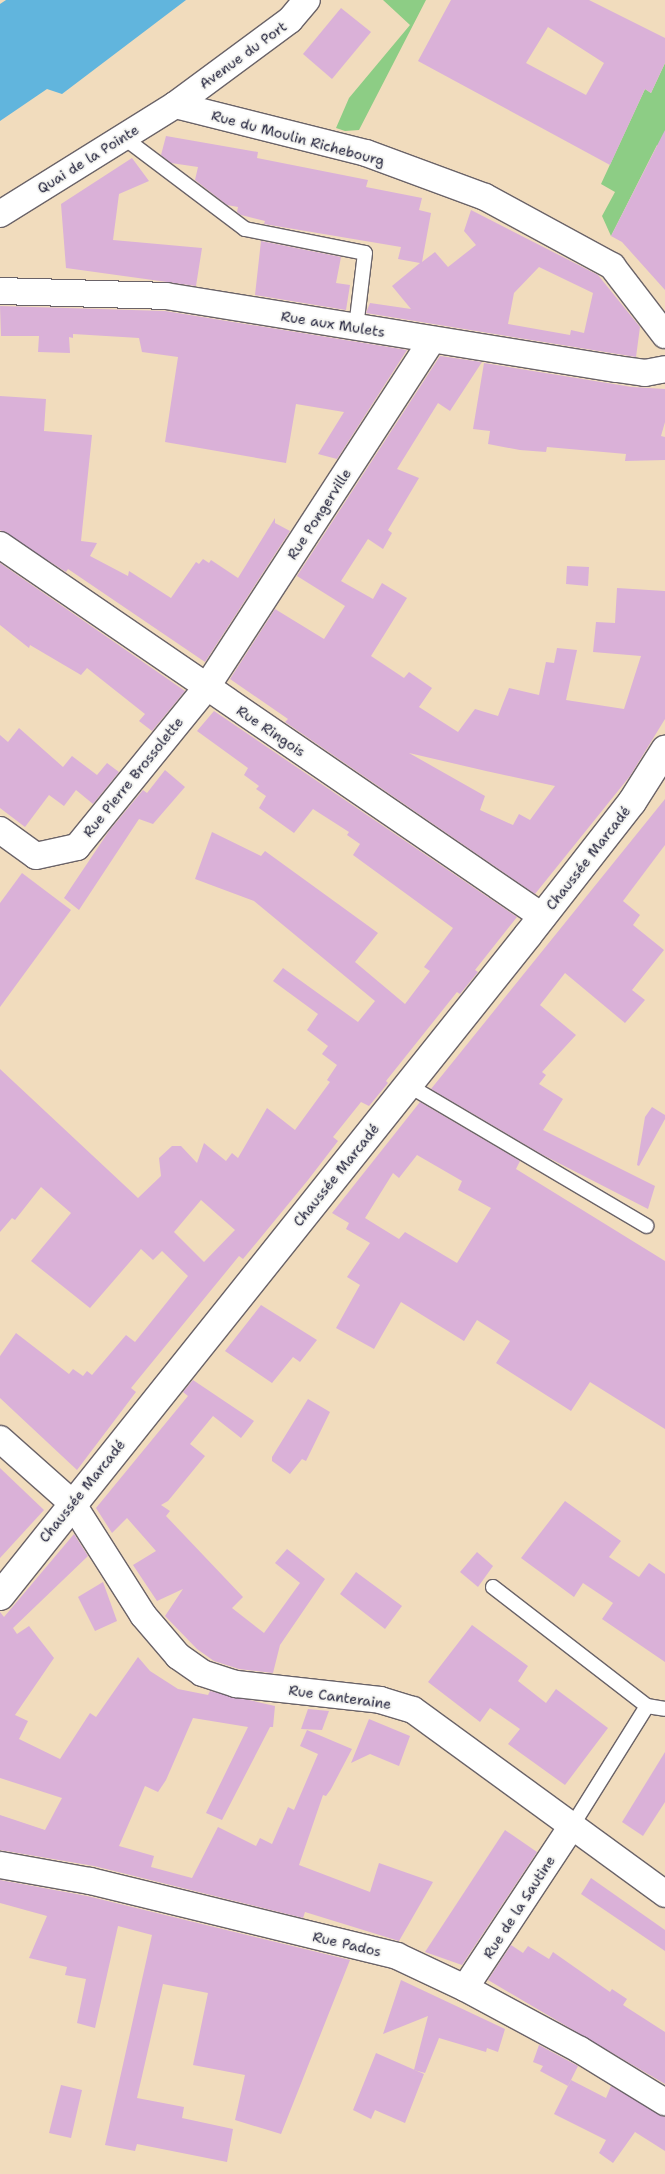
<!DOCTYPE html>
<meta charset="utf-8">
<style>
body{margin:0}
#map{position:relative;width:665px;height:2174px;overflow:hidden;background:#f1dcbd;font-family:"Shantell Sans",sans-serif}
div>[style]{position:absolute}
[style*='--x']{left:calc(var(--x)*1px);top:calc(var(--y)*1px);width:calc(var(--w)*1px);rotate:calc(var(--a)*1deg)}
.green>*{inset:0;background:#8dcd85}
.water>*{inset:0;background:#61b5dd}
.building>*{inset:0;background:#dab1d8}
.roads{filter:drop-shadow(1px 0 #6a6368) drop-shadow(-1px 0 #6a6368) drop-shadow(0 1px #6a6368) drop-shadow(0 -1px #6a6368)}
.service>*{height:14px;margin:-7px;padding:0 7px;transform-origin:7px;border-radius:7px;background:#fff}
.minor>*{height:26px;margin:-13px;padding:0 13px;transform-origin:13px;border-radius:13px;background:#fff}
.tertiary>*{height:28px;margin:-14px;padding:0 14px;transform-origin:14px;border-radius:14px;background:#fff}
span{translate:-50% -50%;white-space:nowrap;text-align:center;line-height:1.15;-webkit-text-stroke:4px #f6f6f2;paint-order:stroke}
.street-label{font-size:14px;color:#22223b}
</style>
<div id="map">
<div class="green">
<i style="clip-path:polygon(383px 0,426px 0,359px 130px,345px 131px,336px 128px,349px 98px,410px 25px)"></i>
<i style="clip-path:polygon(665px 63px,665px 149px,657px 145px,611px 236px,602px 216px,615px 192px,601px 184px,645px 89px,651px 93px)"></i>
</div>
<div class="water">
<i style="clip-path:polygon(6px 0,186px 0,62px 94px,47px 89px,0 121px,0 4px)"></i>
</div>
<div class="building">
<i style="clip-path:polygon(evenodd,451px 0,589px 0,665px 38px,665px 63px,651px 93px,645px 89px,610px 165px,418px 61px,451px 0,548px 27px,604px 63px,586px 95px,526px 63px,548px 27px)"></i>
<i style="clip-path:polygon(341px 8px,371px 32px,332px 79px,303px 54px)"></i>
<i style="clip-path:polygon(665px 130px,665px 290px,622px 242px,611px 236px)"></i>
<i style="clip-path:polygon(evenodd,166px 136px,258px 152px,257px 158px,368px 180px,366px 187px,422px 198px,419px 210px,431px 213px,422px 262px,435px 252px,448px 267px,476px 245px,464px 231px,471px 210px,598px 275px,640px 327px,636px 357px,366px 313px,370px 303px,411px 309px,392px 286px,420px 263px,398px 259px,401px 247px,264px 224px,265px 221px,241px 215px,237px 212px,238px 207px,227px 205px,195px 180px,198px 167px,171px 163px,161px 155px,166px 136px,539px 267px,593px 293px,584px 333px,571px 330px,570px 335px,508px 324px,514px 293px,539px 267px)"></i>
<i style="clip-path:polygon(132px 158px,149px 181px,119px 194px,113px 240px,202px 248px,196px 286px,66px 268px,61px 204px)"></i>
<i style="clip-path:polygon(261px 241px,341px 257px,336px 283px,350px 285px,346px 310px,255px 295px)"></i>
<i style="clip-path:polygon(0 306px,165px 311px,407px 350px,337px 459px,318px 454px,344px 412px,296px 404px,286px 463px,165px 442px,178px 357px,142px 352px,139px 338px,73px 334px,73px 338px,69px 337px,70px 353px,38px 352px,39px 336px,1px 336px)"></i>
<i style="clip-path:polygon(evenodd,440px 356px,482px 362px,450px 411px,438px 403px,397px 469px,419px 478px,388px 530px,392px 533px,383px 549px,368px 539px,341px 581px,373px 599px,382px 583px,407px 598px,371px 656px,404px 678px,409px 672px,432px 688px,419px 707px,458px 732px,475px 709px,498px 716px,509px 688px,539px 695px,546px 662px,554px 663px,557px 648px,577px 650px,566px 700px,624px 709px,641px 656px,593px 652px,596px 622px,615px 623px,617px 588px,665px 591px,665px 719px,630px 776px,535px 894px,285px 722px,288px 719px,230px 679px,275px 609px,324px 639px,345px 606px,297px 576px,440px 356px,409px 753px,486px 771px,555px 786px,530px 820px,519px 814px,513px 825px,480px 810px,485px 796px,409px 753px)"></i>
<i style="clip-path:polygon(484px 363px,632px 387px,665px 389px,665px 422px,661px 436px,665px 437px,665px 460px,625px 461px,626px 454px,547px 447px,546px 452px,520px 450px,488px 444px,490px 431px,473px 429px)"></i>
<i style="clip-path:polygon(0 396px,46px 399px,44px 431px,92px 435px,81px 541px,97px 543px,90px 556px,128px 576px,129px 571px,171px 598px,196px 562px,199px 564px,203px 559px,209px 563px,211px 560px,238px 578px,275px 518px,275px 523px,290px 531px,205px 662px,68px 569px,66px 572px,0 530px)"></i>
<i style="clip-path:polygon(0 563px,185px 691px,152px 731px,139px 721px,145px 714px,87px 668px,81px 675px,30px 645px,29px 648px,0 625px)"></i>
<i style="clip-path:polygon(567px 566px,589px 567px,588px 586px,566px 584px)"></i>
<i style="clip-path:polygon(evenodd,214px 711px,517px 917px,475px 970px,478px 972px,460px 994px,457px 992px,386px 1081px,388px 1083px,369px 1106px,361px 1102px,333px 1137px,338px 1141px,308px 1180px,243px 1259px,239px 1256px,131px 1388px,136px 1392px,77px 1470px,0 1398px,0 1356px,16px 1333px,69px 1374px,73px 1369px,83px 1376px,87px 1371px,92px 1375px,126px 1335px,135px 1342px,188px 1276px,162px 1251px,153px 1260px,141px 1249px,90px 1308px,31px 1261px,71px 1213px,41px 1187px,15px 1220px,12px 1218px,0 1232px,0 1069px,138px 1198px,161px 1176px,159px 1158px,172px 1146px,181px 1146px,197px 1163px,204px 1143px,226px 1161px,232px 1153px,238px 1158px,267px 1108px,295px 1130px,330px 1082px,327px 1080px,337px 1065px,322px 1054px,328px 1046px,307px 1030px,318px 1014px,273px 981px,283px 968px,358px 1022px,375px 1001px,254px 901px,195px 879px,212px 832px,261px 856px,265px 851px,378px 933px,355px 962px,405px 1004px,430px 971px,424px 967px,453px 928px,353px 855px,360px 844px,347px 835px,349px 832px,313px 809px,294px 833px,259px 808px,266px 796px,256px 789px,259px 786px,244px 775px,248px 768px,197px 731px,214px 711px,201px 1200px,235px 1230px,204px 1262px,174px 1232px,201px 1200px)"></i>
<i style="clip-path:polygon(19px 728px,63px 767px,72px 756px,97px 775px,107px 763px,119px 772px,93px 804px,76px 790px,64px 806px,49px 795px,25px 827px,0 808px,0 735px,8px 742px)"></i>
<i style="clip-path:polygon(165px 770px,185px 787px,153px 824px,139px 819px,79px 910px,64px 898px,109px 831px,143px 790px,147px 793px)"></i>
<i style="clip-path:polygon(665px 799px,665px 845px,623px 901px,640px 915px,633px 925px,664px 950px,632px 990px,645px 1000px,625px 1023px,565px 973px,540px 1005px,576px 1035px,542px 1072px,546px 1075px,539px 1084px,563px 1099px,543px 1130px,655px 1186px,648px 1209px,543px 1155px,431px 1089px)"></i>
<i style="clip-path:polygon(22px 873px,71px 910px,0 1007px,0 903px)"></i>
<i style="clip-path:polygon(evenodd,420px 1102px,520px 1161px,516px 1169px,665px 1261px,665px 1429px,590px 1382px,571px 1411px,496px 1363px,510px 1341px,477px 1320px,464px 1341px,401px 1302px,374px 1349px,336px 1328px,360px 1285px,347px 1277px,370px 1243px,346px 1229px,349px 1223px,332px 1213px,420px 1102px,417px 1155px,462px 1181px,458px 1190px,491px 1208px,457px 1263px,405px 1232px,399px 1239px,365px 1218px,393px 1173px,399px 1178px,417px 1155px)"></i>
<i style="clip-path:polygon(652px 1107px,665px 1115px,665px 1119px,639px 1166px,637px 1165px,645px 1117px)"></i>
<i style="clip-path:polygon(261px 1305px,317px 1340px,300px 1362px,293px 1357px,272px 1383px,225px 1351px)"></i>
<i style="clip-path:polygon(193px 1380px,254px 1421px,241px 1438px,213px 1416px,190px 1444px,205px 1456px,168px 1501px,161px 1505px,170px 1511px,166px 1516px,243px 1597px,232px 1608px,264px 1633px,300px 1583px,275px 1563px,287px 1549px,325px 1579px,280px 1645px,273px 1673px,239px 1669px,214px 1661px,197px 1649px,165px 1616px,183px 1589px,157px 1601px,133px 1565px,156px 1551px,127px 1518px,112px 1533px,96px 1508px,188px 1396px,183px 1392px)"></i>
<i style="clip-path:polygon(308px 1399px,330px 1412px,306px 1461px,302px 1459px,290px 1474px,272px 1461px,272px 1457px)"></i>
<i style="clip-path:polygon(0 1468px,44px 1510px,0 1558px)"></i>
<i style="clip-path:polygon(565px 1501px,621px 1541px,609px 1557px,639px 1577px,649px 1563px,665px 1574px,665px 1662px,602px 1619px,613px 1603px,583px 1583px,574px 1597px,521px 1558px)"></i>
<i style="clip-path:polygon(74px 1534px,88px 1556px,13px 1628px,17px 1634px,29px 1626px,54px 1658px,15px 1715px,28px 1721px,19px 1739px,60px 1759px,90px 1713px,96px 1717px,138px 1657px,150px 1671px,178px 1689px,208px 1695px,210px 1691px,275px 1706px,273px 1727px,270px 1727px,222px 1820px,206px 1813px,248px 1727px,193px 1718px,166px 1780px,158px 1792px,145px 1786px,119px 1846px,154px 1856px,151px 1867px,192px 1878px,218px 1827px,256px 1846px,260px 1838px,272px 1844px,288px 1807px,294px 1810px,318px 1754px,300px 1746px,307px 1730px,352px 1749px,331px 1789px,326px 1796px,323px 1795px,299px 1865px,370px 1892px,379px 1863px,433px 1882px,399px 1941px,305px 1912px,303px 1918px,94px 1866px,0 1850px,0 1815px,45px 1830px,62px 1798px,0 1778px,0 1612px,4px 1617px)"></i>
<i style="clip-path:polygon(477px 1552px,493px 1566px,478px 1587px,460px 1572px)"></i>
<i style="clip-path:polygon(356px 1572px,402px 1606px,385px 1629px,340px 1594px)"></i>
<i style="clip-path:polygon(103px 1582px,117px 1621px,95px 1631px,78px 1597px)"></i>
<i style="clip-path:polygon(472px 1625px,528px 1666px,518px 1681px,546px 1703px,556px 1689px,608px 1728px,565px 1785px,508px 1744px,520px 1729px,490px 1708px,480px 1722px,428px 1682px)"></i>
<i style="clip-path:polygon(308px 1709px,329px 1711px,322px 1730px,301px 1729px)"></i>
<i style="clip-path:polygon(369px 1719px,410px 1736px,399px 1766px,370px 1754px,351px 1763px)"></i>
<i style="clip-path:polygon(665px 1752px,665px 1802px,643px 1836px,622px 1822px)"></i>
<i style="clip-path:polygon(505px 1830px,537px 1852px,462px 1965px,425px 1952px)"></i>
<i style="clip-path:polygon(591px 1878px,665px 1930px,665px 1951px,581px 1894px)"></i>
<i style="clip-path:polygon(0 1880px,87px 1896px,350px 1960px,281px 2134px,235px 2120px,245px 2075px,193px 2065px,208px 1993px,163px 1984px,137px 2098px,184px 2107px,182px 2118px,233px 2129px,227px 2162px,137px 2144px,135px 2151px,105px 2145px,152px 1935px,118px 1926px,95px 2028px,77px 2023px,86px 1979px,65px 1975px,67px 1967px,29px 1958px,47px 1916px,0 1903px)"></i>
<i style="clip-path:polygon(511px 1945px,523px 1953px,528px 1946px,549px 1959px,553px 1952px,610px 1992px,612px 1989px,627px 1999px,623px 2005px,665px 2032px,665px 2084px,488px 1980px)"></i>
<i style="clip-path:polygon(401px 1980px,505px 2029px,498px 2052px,487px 2048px,486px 2052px,439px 2038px,425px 2073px,414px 2070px,428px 2016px,383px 2034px)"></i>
<i style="clip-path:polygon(539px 2045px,578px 2066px,568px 2086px,540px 2071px,543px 2066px,533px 2062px)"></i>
<i style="clip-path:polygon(376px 2053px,424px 2074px,405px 2123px,375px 2110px,371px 2119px,353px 2110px)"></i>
<i style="clip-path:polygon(571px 2080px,606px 2098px,611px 2086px,665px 2117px,665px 2151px,635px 2132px,613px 2163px,599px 2153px,606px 2140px,554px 2114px)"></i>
<i style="clip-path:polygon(61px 2085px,82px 2090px,71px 2138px,49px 2133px)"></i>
</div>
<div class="roads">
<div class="service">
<i style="--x:123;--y:137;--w:153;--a:37"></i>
<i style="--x:245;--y:229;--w:122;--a:11.3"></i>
<i style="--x:365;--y:253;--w:75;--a:96.9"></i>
<i style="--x:408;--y:1085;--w:277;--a:30.6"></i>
<i style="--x:493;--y:1587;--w:195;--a:37.7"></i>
<i style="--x:647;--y:1706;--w:142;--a:122"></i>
<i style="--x:647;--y:1706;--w:18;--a:9"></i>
</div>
<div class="minor">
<i style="--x:175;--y:105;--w:197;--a:14.1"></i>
<i style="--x:366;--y:153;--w:127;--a:20.3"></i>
<i style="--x:485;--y:197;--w:145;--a:28.5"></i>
<i style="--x:612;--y:266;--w:87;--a:52.5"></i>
<i style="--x:0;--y:214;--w:206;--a:-31.9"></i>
<i style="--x:175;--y:105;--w:143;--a:-36.5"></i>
<i style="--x:290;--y:20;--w:26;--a:-50"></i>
<i style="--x:0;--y:291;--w:166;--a:1.7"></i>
<i style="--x:166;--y:296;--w:457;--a:9.2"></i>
<i style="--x:617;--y:369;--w:28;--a:8"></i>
<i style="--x:645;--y:373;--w:20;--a:-11"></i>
<i style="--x:0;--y:545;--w:658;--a:34.41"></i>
<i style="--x:0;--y:830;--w:44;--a:35.8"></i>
<i style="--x:36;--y:856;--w:42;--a:-12.4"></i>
<i style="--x:77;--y:847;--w:205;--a:-50.9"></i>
<i style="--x:206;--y:688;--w:415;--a:-57"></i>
<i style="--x:0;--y:1439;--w:96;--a:41.6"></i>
<i style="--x:72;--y:1503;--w:133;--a:57.6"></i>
<i style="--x:143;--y:1615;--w:54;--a:49.5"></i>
<i style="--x:178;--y:1656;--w:29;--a:35"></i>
<i style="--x:202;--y:1673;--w:36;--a:18"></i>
<i style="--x:236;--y:1684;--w:145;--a:6.3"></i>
<i style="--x:380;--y:1700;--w:34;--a:17"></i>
<i style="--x:413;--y:1710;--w:312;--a:36.1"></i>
<i style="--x:0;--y:1865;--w:91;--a:10.1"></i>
<i style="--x:90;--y:1881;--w:316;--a:13.7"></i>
<i style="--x:397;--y:1956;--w:75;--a:25.2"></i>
<i style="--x:465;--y:1988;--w:131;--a:28.3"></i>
<i style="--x:580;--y:2050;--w:100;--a:31.5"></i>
<i style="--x:465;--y:1988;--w:194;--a:-56.6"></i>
</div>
<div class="tertiary">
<i style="--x:0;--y:1596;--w:846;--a:-51.38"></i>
<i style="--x:528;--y:935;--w:169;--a:-52"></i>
<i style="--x:632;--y:802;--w:62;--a:-57.6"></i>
</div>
</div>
<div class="street-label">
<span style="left:243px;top:55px;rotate:-36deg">Avenue du Port</span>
<span style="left:298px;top:138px;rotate:15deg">Rue du Moulin Richebourg</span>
<span style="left:88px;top:159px;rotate:-32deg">Quai de la Pointe</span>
<span style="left:333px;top:324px;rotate:9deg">Rue aux Mulets</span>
<span style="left:319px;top:514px;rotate:-57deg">Rue Pongerville</span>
<span style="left:271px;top:731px;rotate:34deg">Rue Ringois</span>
<span style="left:133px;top:777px;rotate:-51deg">Rue Pierre Brossolette</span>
<span style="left:588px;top:858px;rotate:-52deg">Chaussée Marcadé</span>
<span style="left:336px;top:1175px;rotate:-51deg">Chaussée Marcadé</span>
<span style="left:82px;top:1491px;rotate:-51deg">Chaussée Marcadé</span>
<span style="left:340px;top:1697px;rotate:8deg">Rue Canteraine</span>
<span style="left:519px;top:1907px;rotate:-57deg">Rue de la Sautine</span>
<span style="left:347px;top:1944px;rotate:13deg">Rue Pados</span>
</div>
</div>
